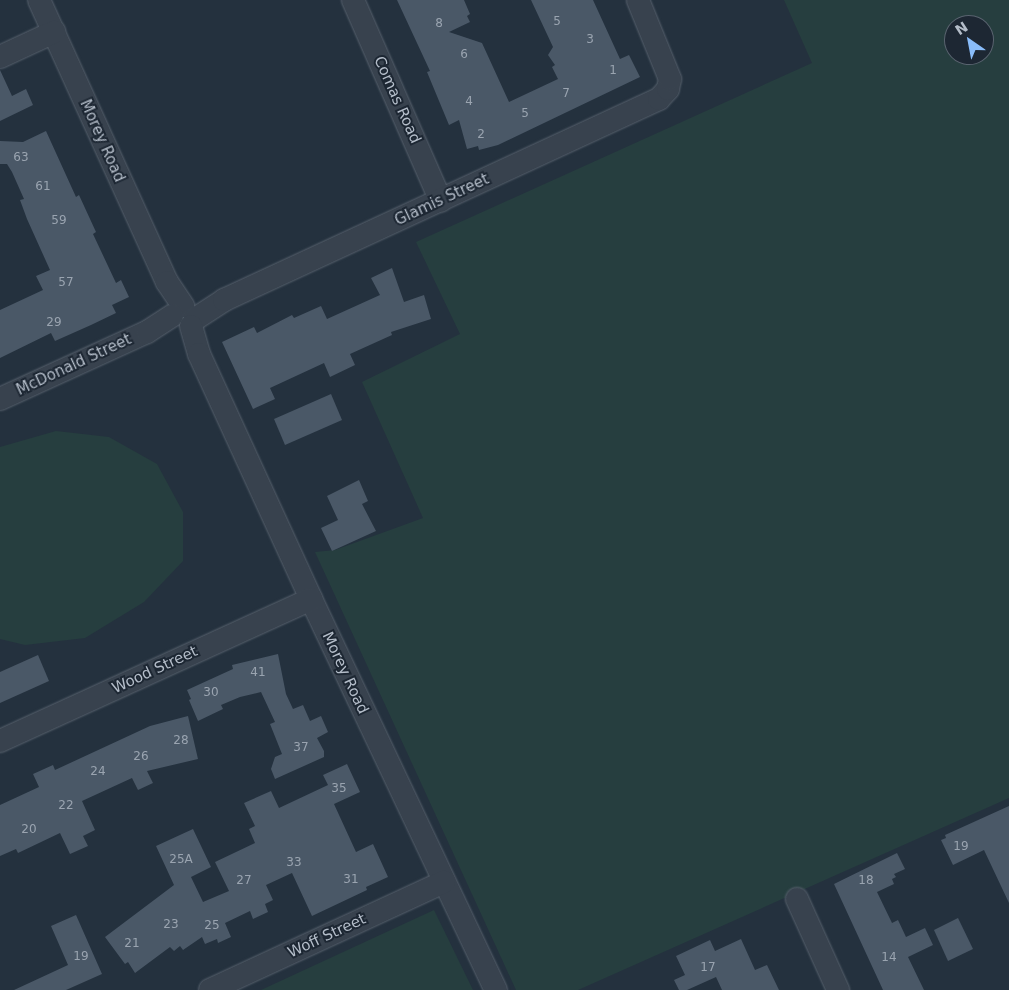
<!DOCTYPE html>
<style>
body{margin:0}
#map{position:relative;width:1009px;height:990px;overflow:hidden;background:#24313e;font-family:"DejaVu Sans",sans-serif}
div>[style]{position:absolute}
.green>*{inset:0;background:#263e3f}
.building>*{inset:0;background:#4a5867}
.roads{filter:drop-shadow(0 0 1px #56606c) drop-shadow(0 0 1px #56606c)}
.minor>*{height:22px;margin:-11px;padding:0 11px;transform-origin:11px;border-radius:11px;background:#38424e}
span{translate:-50% -50%;white-space:nowrap;text-align:center;line-height:1.15;-webkit-text-stroke:4px #1d2733;paint-order:stroke}
.number-label{font-size:12px;color:#9aa4b0}
.number-label span{-webkit-text-stroke-width:0}
.street-label{font-size:15px;color:#b4bdc9}
.north{position:absolute;left:944px;top:15px;width:50px;height:50px;box-sizing:border-box;background:#1d2733;border:1px solid #59636f;border-radius:50%;rotate:327deg;font-size:14px;font-weight:700;line-height:20px;text-align:center;color:#b4bdc9}
.north::after{content:'';display:block;margin:auto;width:18px;height:22px;background:#89bcf9;clip-path:polygon(50% 0,100% 100%,50% 72%,0 100%)}
</style>
<div id="map">
<div class="green">
<div style="clip-path:polygon(evenodd,784px 0,1009px 0,1009px 798px,578px 990px,516px 990px,315px 552px,335px 550px,423px 518px,362px 382px,460px 334px,416px 242px,812px 63px,784px 0,954px 25px,984px 25px,984px 55px,954px 55px,954px 25px)"></div>
<div style="clip-path:polygon(56px 431px,109px 437px,157px 464px,183px 512px,183px 561px,144px 602px,85px 638px,25px 645px,0 639px,0 447px)"></div>
<div style="clip-path:polygon(434px 910px,473px 990px,261px 990px)"></div>
</div>
<div class="building">
<div style="clip-path:polygon(397px 0,464px 0,470px 14px,467px 16px,470px 22px,449px 32px,482px 43px,509px 102px,558px 79px,552px 67px,555px 65px,548px 55px,553px 47px,531px 0,593px 0,620px 59px,629px 55px,640px 77px,498px 145px,479px 150px,478px 146px,467px 149px,459px 120px,449px 125px,427px 72px,430px 71px)"></div>
<div style="clip-path:polygon(0 70px,12px 96px,26px 89px,33px 105px,0 121px)"></div>
<div style="clip-path:polygon(46px 131px,76px 197px,79px 195px,96px 232px,93px 234px,116px 283px,121px 280px,129px 297px,112px 305px,116px 313px,91px 325px,55px 341px,51px 333px,0 358px,0 310px,43px 290px,36px 276px,50px 270px,27px 219px,20px 200px,24px 199px,12px 172px,7px 164px,0 164px,0 141px,23px 142px)"></div>
<div style="clip-path:polygon(392px 268px,404px 302px,424px 295px,431px 319px,391px 332px,392px 335px,350px 354px,355px 365px,330px 377px,324px 363px,270px 388px,275px 399px,253px 409px,222px 342px,254px 327px,257px 333px,292px 315px,294px 318px,321px 306px,327px 319px,380px 295px,371px 278px)"></div>
<div style="clip-path:polygon(331px 394px,342px 420px,285px 445px,274px 419px)"></div>
<div style="clip-path:polygon(359px 480px,368px 501px,362px 504px,376px 531px,332px 551px,321px 528px,338px 520px,327px 496px)"></div>
<div style="clip-path:polygon(278px 654px,286px 694px,293px 709px,303px 705px,310px 721px,321px 716px,328px 732px,317px 738px,324px 751px,324px 757px,275px 779px,271px 769px,275px 757px,282px 754px,270px 724px,275px 722px,261px 692px,240px 697px,221px 705px,223px 709px,198px 721px,189px 700px,191px 699px,187px 690px,233px 669px,232px 665px)"></div>
<div style="clip-path:polygon(38px 655px,49px 681px,0 703px,0 672px)"></div>
<div style="clip-path:polygon(188px 716px,198px 759px,147px 771px,153px 783px,138px 790px,132px 778px,82px 801px,95px 830px,83px 836px,88px 846px,70px 854px,60px 833px,18px 853px,16px 849px,0 856px,0 805px,39px 787px,33px 774px,53px 765px,55px 770px,150px 726px)"></div>
<div style="clip-path:polygon(347px 764px,360px 792px,334px 804px,356px 852px,373px 844px,388px 877px,366px 887px,367px 890px,312px 916px,292px 873px,266px 885px,273px 900px,265px 904px,268px 912px,253px 919px,250px 911px,225px 923px,231px 937px,218px 943px,217px 939px,205px 944px,202px 937px,183px 950px,180px 946px,174px 951px,170px 947px,135px 973px,128px 962px,125px 964px,105px 937px,174px 885px,156px 846px,193px 829px,211px 867px,191px 877px,203px 902px,229px 891px,215px 862px,255px 843px,249px 829px,255px 826px,244px 803px,271px 791px,279px 808px,328px 785px,323px 775px)"></div>
<div style="clip-path:polygon(1009px 806px,1009px 903px,984px 850px,953px 865px,941px 840px,946px 838px,945px 835px)"></div>
<div style="clip-path:polygon(897px 853px,905px 869px,894px 874px,896px 877px,892px 879px,894px 884px,877px 892px,892px 923px,898px 920px,906px 937px,925px 928px,933px 945px,908px 957px,924px 990px,883px 990px,834px 884px)"></div>
<div style="clip-path:polygon(76px 915px,102px 974px,66px 990px,14px 990px,68px 965px,51px 926px)"></div>
<div style="clip-path:polygon(958px 918px,973px 949px,948px 961px,934px 930px)"></div>
<div style="clip-path:polygon(741px 939px,755px 970px,767px 965px,779px 990px,722px 990px,716px 977px,687px 990px,679px 990px,674px 980px,685px 975px,676px 956px,710px 940px,715px 951px)"></div>
</div>
<div class="roads">
<div class="minor">
<div style="left:39px;top:0;width:310px;rotate:65.6deg"></div>
<div style="left:167px;top:282px;width:29px;rotate:56deg"></div>
<div style="left:353px;top:0;width:219px;rotate:66.4deg"></div>
<div style="left:0;top:57px;width:60px;rotate:-24.8deg"></div>
<div style="left:195px;top:319px;width:35px;rotate:-33deg"></div>
<div style="left:224px;top:300px;width:479px;rotate:-24.8deg"></div>
<div style="left:659px;top:99px;width:13px;rotate:-48deg"></div>
<div style="left:668px;top:89px;width:10px;rotate:-79deg"></div>
<div style="left:670px;top:79px;width:85px;rotate:-112.1deg"></div>
<div style="left:191px;top:326px;width:29px;rotate:74deg"></div>
<div style="left:199px;top:354px;width:269px;rotate:65.4deg"></div>
<div style="left:311px;top:599px;width:433px;rotate:64.7deg"></div>
<div style="left:0;top:399px;width:162px;rotate:-24.5deg"></div>
<div style="left:147px;top:332px;width:30px;rotate:-33deg"></div>
<div style="left:0;top:741px;width:342px;rotate:-24.5deg"></div>
<div style="left:797px;top:899px;width:100px;rotate:65.7deg"></div>
<div style="left:210px;top:990px;width:258px;rotate:-24.8deg"></div>
</div>
</div>
<div class="number-label">
<span style="left:557px;top:22px">5</span>
<span style="left:439px;top:24px">8</span>
<span style="left:590px;top:40px">3</span>
<span style="left:464px;top:55px">6</span>
<span style="left:613px;top:71px">1</span>
<span style="left:566px;top:94px">7</span>
<span style="left:469px;top:102px">4</span>
<span style="left:525px;top:114px">5</span>
<span style="left:481px;top:135px">2</span>
<span style="left:21px;top:158px">63</span>
<span style="left:43px;top:187px">61</span>
<span style="left:59px;top:221px">59</span>
<span style="left:66px;top:283px">57</span>
<span style="left:54px;top:323px">29</span>
<span style="left:258px;top:673px">41</span>
<span style="left:211px;top:693px">30</span>
<span style="left:181px;top:741px">28</span>
<span style="left:301px;top:748px">37</span>
<span style="left:141px;top:757px">26</span>
<span style="left:98px;top:772px">24</span>
<span style="left:339px;top:789px">35</span>
<span style="left:66px;top:806px">22</span>
<span style="left:29px;top:830px">20</span>
<span style="left:961px;top:847px">19</span>
<span style="left:181px;top:860px">25A</span>
<span style="left:294px;top:863px">33</span>
<span style="left:351px;top:880px">31</span>
<span style="left:244px;top:881px">27</span>
<span style="left:866px;top:881px">18</span>
<span style="left:171px;top:925px">23</span>
<span style="left:212px;top:926px">25</span>
<span style="left:132px;top:944px">21</span>
<span style="left:81px;top:957px">19</span>
<span style="left:889px;top:958px">14</span>
<span style="left:708px;top:968px">17</span>
</div>
<div class="street-label">
<span style="left:397px;top:100px;rotate:66deg">Comas Road</span>
<span style="left:102px;top:141px;rotate:66deg">Morey Road</span>
<span style="left:442px;top:200px;rotate:-25deg">Glamis Street</span>
<span style="left:74px;top:365px;rotate:-25deg">McDonald Street</span>
<span style="left:155px;top:670px;rotate:-25deg">Wood Street</span>
<span style="left:345px;top:673px;rotate:65deg">Morey Road</span>
<span style="left:327px;top:936px;rotate:-25deg">Woff Street</span>
</div>
<div class="north">N</div>
</div>
